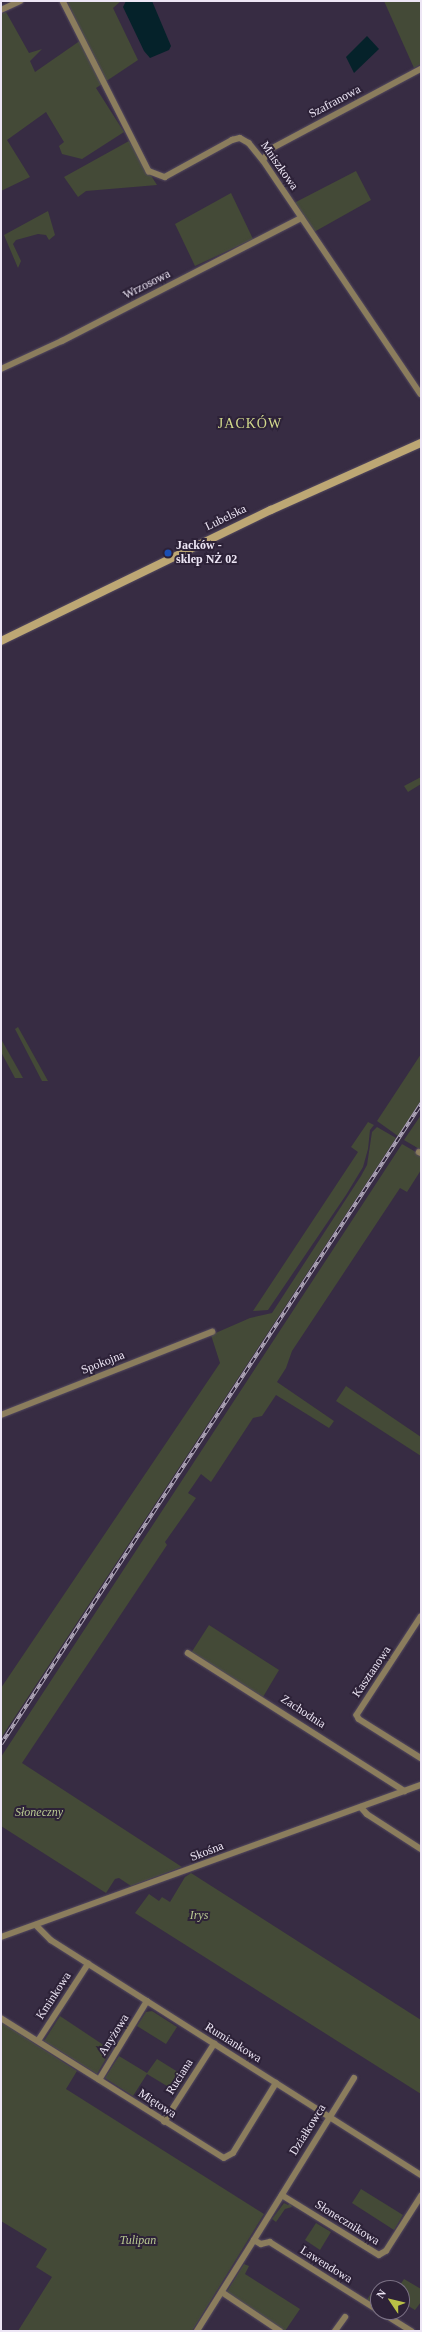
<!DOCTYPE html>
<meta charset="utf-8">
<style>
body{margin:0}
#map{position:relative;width:422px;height:2332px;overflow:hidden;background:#372c43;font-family:Georgia,serif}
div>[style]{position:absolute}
.green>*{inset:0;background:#444a37}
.water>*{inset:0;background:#05222a}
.roads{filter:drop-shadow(0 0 1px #544a5f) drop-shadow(0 0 1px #544a5f)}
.minor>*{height:5.5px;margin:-2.75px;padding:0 2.75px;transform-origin:2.75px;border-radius:2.75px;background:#8b7d5d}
.secondary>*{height:8px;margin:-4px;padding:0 4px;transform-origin:4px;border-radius:4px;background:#bda774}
.rail>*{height:3.5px;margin-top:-1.75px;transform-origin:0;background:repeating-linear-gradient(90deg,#2d2238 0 6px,#afa6b8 0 12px);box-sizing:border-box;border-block:1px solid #afa6b8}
.dots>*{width:11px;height:11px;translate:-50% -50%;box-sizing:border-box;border:2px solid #2d2238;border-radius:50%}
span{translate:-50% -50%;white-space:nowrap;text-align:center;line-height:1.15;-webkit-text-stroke:4px #2d2238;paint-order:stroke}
.street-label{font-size:12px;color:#ede6f5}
.poi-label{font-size:12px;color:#ede6f5;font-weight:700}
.left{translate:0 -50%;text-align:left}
.park-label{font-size:12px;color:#b8c891;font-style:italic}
.quarter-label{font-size:14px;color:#d3da8c;letter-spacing:1px}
.frame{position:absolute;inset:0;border:2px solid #ede6f5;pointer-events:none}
.north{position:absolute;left:370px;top:2280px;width:40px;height:40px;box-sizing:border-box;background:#2d2238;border:1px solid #7a7084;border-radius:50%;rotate:305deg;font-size:11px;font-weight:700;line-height:16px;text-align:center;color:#ede6f5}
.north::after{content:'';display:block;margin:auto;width:14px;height:18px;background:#b9c046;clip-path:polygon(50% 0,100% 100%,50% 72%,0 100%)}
</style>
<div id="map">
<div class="green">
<div style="clip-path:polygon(67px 1px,121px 1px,113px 8px,138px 60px,96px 88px,124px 132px,82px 159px,62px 154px,59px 146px,64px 142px,46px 112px,7px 140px,30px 177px,1px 191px,1px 14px,6px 12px,29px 53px,42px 49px,30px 61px,35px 72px,84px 38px)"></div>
<div style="clip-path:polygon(384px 1px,421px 1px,421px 64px,414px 68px)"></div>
<div style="clip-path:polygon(129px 141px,157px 185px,86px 191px,78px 197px,64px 177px)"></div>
<div style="clip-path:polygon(356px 171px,371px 200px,314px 232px,294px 203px)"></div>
<div style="clip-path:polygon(231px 193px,253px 239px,195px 266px,175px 224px)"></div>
<div style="clip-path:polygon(48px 211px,55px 235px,49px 240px,46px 235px,38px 234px,16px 240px,13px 244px,21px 261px,18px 268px,4px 235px)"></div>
<div style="clip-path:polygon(421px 777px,421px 784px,408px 792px,404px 786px)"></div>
<div style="clip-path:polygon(18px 1027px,48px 1081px,42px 1081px,15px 1029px)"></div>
<div style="clip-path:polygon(1px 1039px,23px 1078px,15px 1078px,1px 1052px)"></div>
<div style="clip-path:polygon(421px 1054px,421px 1100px,398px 1136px,377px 1121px)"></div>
<div style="clip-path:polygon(421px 1115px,421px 1150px,404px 1140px)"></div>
<div style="clip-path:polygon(368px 1122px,374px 1125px,370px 1130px,368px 1149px,363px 1167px,346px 1195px,268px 1310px,253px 1311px,358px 1152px,351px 1147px)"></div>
<div style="clip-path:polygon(377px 1127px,396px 1138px,1px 1738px,1px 1688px,220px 1363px,211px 1335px,250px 1318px,272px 1313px,361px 1176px,367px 1165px,372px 1132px)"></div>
<div style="clip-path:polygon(402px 1144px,421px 1155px,421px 1170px,407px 1192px,400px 1188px,292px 1351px,286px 1368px,277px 1382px,334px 1421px,329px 1428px,276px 1395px,262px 1416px,253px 1418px,211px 1482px,201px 1474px,188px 1493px,196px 1498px,165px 1542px,167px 1545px,22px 1763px,182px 1867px,131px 1886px,119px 1878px,115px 1879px,106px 1893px,1px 1826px,1px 1757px)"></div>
<div style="clip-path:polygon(346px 1386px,421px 1437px,421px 1456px,336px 1401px)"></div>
<div style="clip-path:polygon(209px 1625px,279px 1670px,263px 1697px,191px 1653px)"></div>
<div style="clip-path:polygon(191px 1873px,421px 2020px,421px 2094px,135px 1913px,149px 1894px,159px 1901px,162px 1897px,170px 1902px,185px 1877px)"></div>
<div style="clip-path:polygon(152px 2011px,177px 2027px,166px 2044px,137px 2026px,146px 2012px)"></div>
<div style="clip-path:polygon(60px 2016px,111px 2050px,97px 2074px,44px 2041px)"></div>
<div style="clip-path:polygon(1px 2022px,77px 2071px,66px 2089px,264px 2214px,192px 2331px,18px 2331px,52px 2277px,36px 2267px,47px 2249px,1px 2221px)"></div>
<div style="clip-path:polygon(119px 2056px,147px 2073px,157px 2059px,186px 2077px,177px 2092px,147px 2074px,133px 2096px,105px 2078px)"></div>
<div style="clip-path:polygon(361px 2189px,403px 2215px,394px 2230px,352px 2203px)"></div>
<div style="clip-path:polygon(284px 2203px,288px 2205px,290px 2203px,292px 2207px,285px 2209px,276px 2222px,272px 2219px)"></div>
<div style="clip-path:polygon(316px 2223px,331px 2232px,320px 2250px,305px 2240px)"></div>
<div style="clip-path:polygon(244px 2264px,249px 2266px,245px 2274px,300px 2309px,285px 2331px,226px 2293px)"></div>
<div style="clip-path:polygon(404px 2279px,421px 2289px,421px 2302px,415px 2310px,405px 2304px,402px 2307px,402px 2288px,398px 2288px)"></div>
<div style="clip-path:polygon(376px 2286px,379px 2288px,378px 2308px,366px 2301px)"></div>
</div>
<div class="water">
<div style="clip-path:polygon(126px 1px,152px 1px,171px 46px,169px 50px,150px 58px,144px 51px,123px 7px)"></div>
<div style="clip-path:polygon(367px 36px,379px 49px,354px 73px,346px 57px)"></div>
</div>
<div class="roads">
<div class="minor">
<div style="left:63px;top:1px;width:191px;rotate:63.2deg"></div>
<div style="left:149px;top:171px;width:17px;rotate:21deg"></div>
<div style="left:165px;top:177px;width:77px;rotate:-28.9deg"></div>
<div style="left:232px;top:140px;width:8px;rotate:-14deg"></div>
<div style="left:240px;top:138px;width:10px;rotate:29deg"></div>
<div style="left:249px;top:143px;width:22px;rotate:51deg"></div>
<div style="left:263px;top:160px;width:282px;rotate:56deg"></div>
<div style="left:1px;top:10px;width:21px;rotate:-25deg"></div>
<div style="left:263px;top:160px;width:14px;rotate:-54deg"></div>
<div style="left:271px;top:149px;width:170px;rotate:-28.1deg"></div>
<div style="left:1px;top:369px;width:67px;rotate:-24.7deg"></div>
<div style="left:62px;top:341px;width:269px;rotate:-27.2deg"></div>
<div style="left:419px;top:1152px;width:2px;rotate:27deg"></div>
<div style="left:1px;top:1415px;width:227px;rotate:-21.5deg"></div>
<div style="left:421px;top:1617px;width:117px;rotate:123.1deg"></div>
<div style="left:357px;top:1715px;width:4px;rotate:63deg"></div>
<div style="left:359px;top:1719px;width:73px;rotate:32.2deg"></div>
<div style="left:188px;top:1653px;width:257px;rotate:32.5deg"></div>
<div style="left:361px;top:1807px;width:9px;rotate:49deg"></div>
<div style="left:367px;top:1814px;width:64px;rotate:32.9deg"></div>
<div style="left:36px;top:1925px;width:21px;rotate:45deg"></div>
<div style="left:51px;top:1940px;width:438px;rotate:32.4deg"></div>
<div style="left:1px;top:1937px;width:447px;rotate:-19.9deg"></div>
<div style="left:1px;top:2018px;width:263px;rotate:32.1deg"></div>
<div style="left:224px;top:2158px;width:10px;rotate:-29deg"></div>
<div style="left:233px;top:2153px;width:82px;rotate:-58.4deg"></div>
<div style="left:38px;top:2041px;width:92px;rotate:-57deg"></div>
<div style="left:99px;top:2080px;width:92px;rotate:-58.7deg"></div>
<div style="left:164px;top:2122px;width:93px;rotate:-57.3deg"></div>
<div style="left:282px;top:2195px;width:114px;rotate:31.7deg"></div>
<div style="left:379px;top:2255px;width:8px;rotate:-30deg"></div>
<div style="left:386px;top:2251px;width:65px;rotate:-57.5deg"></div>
<div style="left:254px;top:2240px;width:190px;rotate:-58.3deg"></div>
<div style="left:222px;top:2292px;width:70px;rotate:33.9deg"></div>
<div style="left:381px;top:2312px;width:36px;rotate:32deg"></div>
<div style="left:197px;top:2331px;width:107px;rotate:-57.9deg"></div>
<div style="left:254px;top:2240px;width:8px;rotate:30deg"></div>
<div style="left:261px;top:2244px;width:9px;rotate:-13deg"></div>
<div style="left:270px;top:2242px;width:128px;rotate:32.2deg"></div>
<div style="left:335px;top:2331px;width:17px;rotate:-54deg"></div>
</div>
<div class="secondary">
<div style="left:1px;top:641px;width:300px;rotate:-25.9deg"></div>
<div style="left:271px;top:510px;width:164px;rotate:-24.1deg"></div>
</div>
</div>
<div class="rail">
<div style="left:1px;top:1744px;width:766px;rotate:-56.73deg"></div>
</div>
<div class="dots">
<div style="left:168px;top:553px;background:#1a4fb4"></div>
</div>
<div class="street-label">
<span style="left:335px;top:102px;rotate:-28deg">Szafranowa</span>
<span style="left:279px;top:166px;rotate:55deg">Mniszkowa</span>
<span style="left:147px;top:285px;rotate:-27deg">Wrzosowa</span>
<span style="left:226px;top:518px;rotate:-26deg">Lubelska</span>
<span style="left:103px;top:1363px;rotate:-21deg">Spokojna</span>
<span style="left:372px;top:1672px;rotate:-56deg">Kasztanowa</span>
<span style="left:303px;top:1712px;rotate:33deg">Zachodnia</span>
<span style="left:207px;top:1852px;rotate:-21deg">Skośna</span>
<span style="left:54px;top:1996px;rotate:-57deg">Kminkowa</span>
<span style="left:114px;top:2035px;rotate:-58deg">Anyżowa</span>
<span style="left:233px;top:2043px;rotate:32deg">Rumiankowa</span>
<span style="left:180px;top:2077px;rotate:-58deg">Ruciana</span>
<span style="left:157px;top:2104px;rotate:33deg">Miętowa</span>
<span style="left:308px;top:2130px;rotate:-58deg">Działkowca</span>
<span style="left:347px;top:2223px;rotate:32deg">Słonecznikowa</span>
<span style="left:326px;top:2265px;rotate:32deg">Lawendowa</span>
</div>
<div class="poi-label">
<span class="left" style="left:176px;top:553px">Jacków -<br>sklep NŻ 02</span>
</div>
<div class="park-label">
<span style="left:39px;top:1813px">Słoneczny</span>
<span style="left:199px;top:1916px">Irys</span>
<span style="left:138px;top:2241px">Tulipan</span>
</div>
<div class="quarter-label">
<span style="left:250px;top:424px">JACKÓW</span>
</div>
<div class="frame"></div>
<div class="north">N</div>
</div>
